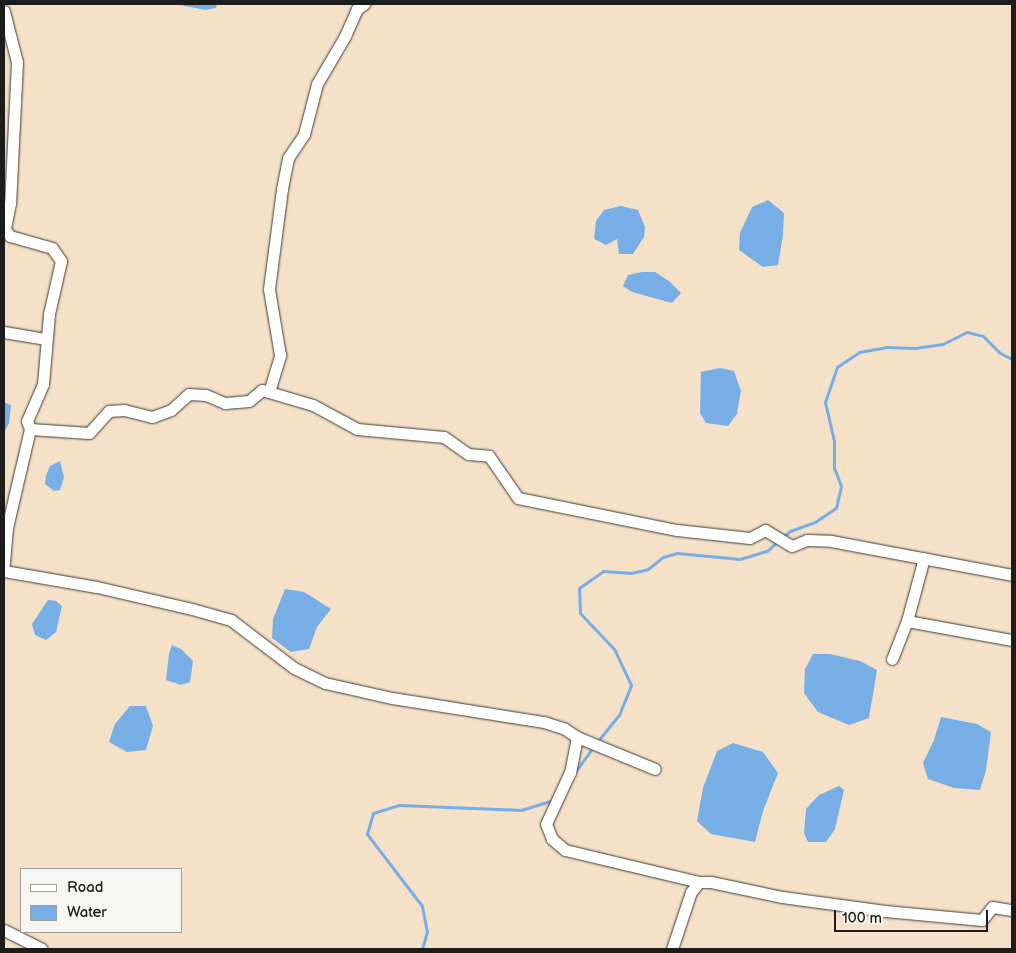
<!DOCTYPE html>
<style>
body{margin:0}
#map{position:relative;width:1016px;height:953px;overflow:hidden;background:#f4e1c8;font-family:"Balsamiq Sans",sans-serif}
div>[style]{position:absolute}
.water>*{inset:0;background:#77aee6}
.stream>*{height:3px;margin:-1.5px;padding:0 1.5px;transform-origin:1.5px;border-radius:1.5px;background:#77aee6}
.roads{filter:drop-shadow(0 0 1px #3c3a36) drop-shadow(0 0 1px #3c3a36)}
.minor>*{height:11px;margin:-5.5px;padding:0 5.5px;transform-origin:5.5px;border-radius:5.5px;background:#fff}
span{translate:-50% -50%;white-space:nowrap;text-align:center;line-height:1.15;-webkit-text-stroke:4px #f6f6f2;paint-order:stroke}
.frame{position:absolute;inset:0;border:5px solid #1c1c1c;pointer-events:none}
.legend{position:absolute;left:20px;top:868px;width:162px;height:65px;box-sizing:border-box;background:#f6f6f2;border:1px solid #9f9f9c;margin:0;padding:6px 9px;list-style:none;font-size:15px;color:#1c1c1c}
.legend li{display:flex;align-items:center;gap:10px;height:25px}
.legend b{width:25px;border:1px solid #9f9f9c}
.scale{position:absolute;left:834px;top:910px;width:154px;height:22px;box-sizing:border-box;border:2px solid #1c1c1c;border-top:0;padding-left:6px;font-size:15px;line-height:18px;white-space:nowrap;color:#1c1c1c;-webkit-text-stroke:4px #f6f6f2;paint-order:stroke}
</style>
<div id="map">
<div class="water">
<div style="clip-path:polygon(175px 4px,217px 4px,216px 8px,205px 10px)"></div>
<div style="clip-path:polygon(768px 200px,784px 213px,783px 235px,778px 265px,763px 267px,739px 250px,740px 233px,752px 207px)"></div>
<div style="clip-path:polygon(621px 206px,638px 210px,645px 227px,644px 237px,633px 254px,619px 254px,617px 239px,606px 245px,594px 239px,596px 221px,604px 210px)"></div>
<div style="clip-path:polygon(642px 272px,655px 272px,669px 281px,681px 293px,672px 303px,632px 292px,623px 286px,628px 275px)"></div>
<div style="clip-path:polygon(720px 368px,734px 371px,741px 391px,737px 414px,728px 426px,706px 423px,700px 413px,701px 372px)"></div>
<div style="clip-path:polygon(4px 402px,11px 405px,9px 423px,4px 433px)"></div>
<div style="clip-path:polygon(60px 461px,64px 477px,60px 490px,54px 491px,45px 484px,46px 476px,50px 466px)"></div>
<div style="clip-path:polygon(285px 589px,304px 592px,331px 609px,317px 627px,309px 649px,291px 652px,272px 638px,273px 619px)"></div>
<div style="clip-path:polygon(48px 600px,56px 601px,62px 606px,56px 632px,46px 640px,35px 635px,32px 624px)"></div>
<div style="clip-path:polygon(172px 645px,181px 649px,193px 661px,190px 682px,181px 685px,166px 680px,169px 654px)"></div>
<div style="clip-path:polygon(813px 654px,830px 654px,860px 661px,877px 670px,869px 718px,849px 725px,818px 712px,804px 693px,805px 669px)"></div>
<div style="clip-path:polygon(130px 706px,146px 706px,153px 726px,146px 750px,127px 752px,109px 742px,115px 724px)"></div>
<div style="clip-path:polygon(941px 717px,977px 724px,991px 732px,986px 770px,980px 790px,954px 788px,928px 779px,923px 763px,934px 740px)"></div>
<div style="clip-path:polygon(733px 743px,763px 752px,778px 773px,763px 811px,755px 842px,711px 834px,697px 821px,703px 788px,717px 751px)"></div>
<div style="clip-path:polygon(839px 786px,844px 790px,835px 829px,826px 842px,808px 842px,804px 833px,806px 809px,819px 795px)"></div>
</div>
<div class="stream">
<div style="left:783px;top:537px;width:9px;rotate:-41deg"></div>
<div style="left:790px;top:531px;width:27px;rotate:-20deg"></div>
<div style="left:815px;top:522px;width:25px;rotate:-34deg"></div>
<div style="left:836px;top:508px;width:23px;rotate:-77deg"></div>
<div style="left:841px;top:486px;width:19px;rotate:-111deg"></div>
<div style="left:834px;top:468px;width:27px;rotate:-90deg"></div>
<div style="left:834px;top:441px;width:40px;rotate:-103deg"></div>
<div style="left:825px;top:402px;width:37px;rotate:-71deg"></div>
<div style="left:837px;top:367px;width:27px;rotate:-34deg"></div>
<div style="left:859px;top:352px;width:27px;rotate:-10deg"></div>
<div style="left:886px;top:347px;width:29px;rotate:2deg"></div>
<div style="left:915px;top:348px;width:28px;rotate:-8deg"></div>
<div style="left:943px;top:344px;width:27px;rotate:-27deg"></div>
<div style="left:967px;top:332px;width:16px;rotate:14deg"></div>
<div style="left:983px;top:336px;width:24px;rotate:45deg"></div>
<div style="left:1000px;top:353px;width:13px;rotate:27deg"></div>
<div style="left:597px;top:742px;width:35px;rotate:-51deg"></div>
<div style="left:619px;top:715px;width:32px;rotate:-68deg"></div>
<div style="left:631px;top:685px;width:38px;rotate:-115deg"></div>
<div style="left:615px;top:650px;width:51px;rotate:-133.4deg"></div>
<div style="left:580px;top:613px;width:25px;rotate:-92deg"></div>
<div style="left:579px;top:588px;width:29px;rotate:-35deg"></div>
<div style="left:603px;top:571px;width:28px;rotate:4deg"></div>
<div style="left:631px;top:573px;width:17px;rotate:-13deg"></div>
<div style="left:648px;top:569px;width:19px;rotate:-39deg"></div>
<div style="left:663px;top:557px;width:15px;rotate:-16deg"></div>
<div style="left:677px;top:553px;width:63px;rotate:5.4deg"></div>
<div style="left:740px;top:559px;width:28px;rotate:-17deg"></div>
<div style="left:767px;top:551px;width:15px;rotate:-42deg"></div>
<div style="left:575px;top:772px;width:31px;rotate:-54deg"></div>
<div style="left:422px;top:949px;width:18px;rotate:-74deg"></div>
<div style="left:427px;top:932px;width:26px;rotate:-101deg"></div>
<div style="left:422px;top:906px;width:91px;rotate:-127.4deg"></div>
<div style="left:367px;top:834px;width:22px;rotate:-74deg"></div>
<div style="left:373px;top:813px;width:27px;rotate:-17deg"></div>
<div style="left:399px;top:805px;width:122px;rotate:2.3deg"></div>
<div style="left:521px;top:810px;width:34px;rotate:-17deg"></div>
</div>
<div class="roads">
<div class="minor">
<div style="left:4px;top:11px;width:53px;rotate:75.7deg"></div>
<div style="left:17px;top:62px;width:141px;rotate:92.8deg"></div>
<div style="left:10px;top:203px;width:25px;rotate:101deg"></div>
<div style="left:4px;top:228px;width:10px;rotate:53deg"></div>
<div style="left:10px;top:236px;width:44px;rotate:15.9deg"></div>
<div style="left:52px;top:248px;width:16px;rotate:55deg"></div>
<div style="left:61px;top:261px;width:54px;rotate:102.8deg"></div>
<div style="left:49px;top:314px;width:70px;rotate:94.9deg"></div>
<div style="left:43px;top:384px;width:40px;rotate:113.4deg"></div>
<div style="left:27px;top:421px;width:9px;rotate:69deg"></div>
<div style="left:30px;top:429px;width:102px;rotate:103.1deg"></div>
<div style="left:7px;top:528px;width:37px;rotate:95deg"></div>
<div style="left:4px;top:332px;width:43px;rotate:9.5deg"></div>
<div style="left:269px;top:392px;width:39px;rotate:-73deg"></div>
<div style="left:280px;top:355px;width:67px;rotate:-99.5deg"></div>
<div style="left:269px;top:289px;width:101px;rotate:-82.6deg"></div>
<div style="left:282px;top:189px;width:32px;rotate:-79deg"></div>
<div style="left:288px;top:158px;width:29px;rotate:-56deg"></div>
<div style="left:304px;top:134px;width:52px;rotate:-75.4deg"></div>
<div style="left:317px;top:84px;width:56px;rotate:-59.7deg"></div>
<div style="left:345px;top:36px;width:30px;rotate:-66deg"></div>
<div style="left:357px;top:9px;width:9px;rotate:-36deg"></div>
<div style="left:30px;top:429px;width:59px;rotate:3.9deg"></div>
<div style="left:89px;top:433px;width:30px;rotate:-48deg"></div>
<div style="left:109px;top:411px;width:15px;rotate:-4deg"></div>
<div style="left:124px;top:410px;width:29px;rotate:14deg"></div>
<div style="left:152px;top:417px;width:20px;rotate:-20deg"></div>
<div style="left:171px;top:410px;width:24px;rotate:-42deg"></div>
<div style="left:189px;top:394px;width:17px;rotate:3deg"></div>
<div style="left:206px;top:395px;width:21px;rotate:23deg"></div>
<div style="left:225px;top:403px;width:24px;rotate:-5deg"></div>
<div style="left:249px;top:401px;width:17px;rotate:-40deg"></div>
<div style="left:262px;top:390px;width:53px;rotate:16.4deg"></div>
<div style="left:313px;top:405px;width:50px;rotate:28.6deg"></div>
<div style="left:357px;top:429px;width:87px;rotate:5.3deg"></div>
<div style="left:444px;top:437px;width:29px;rotate:35deg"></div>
<div style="left:468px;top:454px;width:21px;rotate:5deg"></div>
<div style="left:489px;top:456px;width:51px;rotate:55.4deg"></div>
<div style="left:518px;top:498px;width:162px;rotate:11.4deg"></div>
<div style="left:677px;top:530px;width:73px;rotate:6.3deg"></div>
<div style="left:750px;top:538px;width:17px;rotate:-28deg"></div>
<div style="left:765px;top:530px;width:31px;rotate:31deg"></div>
<div style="left:792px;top:546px;width:16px;rotate:-22deg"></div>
<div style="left:807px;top:540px;width:24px;rotate:2deg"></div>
<div style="left:831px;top:541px;width:184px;rotate:10.6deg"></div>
<div style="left:4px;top:571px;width:94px;rotate:9.8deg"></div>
<div style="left:97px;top:587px;width:98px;rotate:13deg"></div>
<div style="left:192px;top:609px;width:41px;rotate:15.8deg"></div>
<div style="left:231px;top:620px;width:79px;rotate:37.3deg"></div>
<div style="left:294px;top:668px;width:34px;rotate:26deg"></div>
<div style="left:325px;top:683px;width:69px;rotate:12.6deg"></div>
<div style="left:392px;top:698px;width:154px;rotate:9deg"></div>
<div style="left:544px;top:722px;width:22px;rotate:18deg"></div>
<div style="left:565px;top:729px;width:14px;rotate:34deg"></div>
<div style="left:577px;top:737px;width:36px;rotate:101deg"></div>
<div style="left:570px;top:772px;width:57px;rotate:114.8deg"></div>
<div style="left:546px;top:824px;width:16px;rotate:68deg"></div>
<div style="left:552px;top:839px;width:17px;rotate:40deg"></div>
<div style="left:565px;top:850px;width:138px;rotate:13.4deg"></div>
<div style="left:907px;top:621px;width:107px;rotate:10.3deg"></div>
<div style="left:892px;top:659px;width:41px;rotate:-68.5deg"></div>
<div style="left:907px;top:621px;width:65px;rotate:-74.9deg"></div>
<div style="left:577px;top:737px;width:84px;rotate:22.3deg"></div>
<div style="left:4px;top:930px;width:42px;rotate:26.6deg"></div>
<div style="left:672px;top:949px;width:60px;rotate:-71.6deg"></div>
<div style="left:691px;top:892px;width:13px;rotate:-51deg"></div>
<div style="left:699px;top:882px;width:12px"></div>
<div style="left:711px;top:882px;width:73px;rotate:11.9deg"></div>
<div style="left:782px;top:897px;width:104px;rotate:7.7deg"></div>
<div style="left:885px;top:911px;width:97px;rotate:5.3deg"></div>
<div style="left:982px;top:920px;width:16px;rotate:-52deg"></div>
<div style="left:992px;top:907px;width:20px;rotate:9deg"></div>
</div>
</div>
<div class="frame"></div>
<ul class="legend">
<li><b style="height:6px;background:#fff"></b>Road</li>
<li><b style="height:14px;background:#77aee6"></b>Water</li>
</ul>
<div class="scale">100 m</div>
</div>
